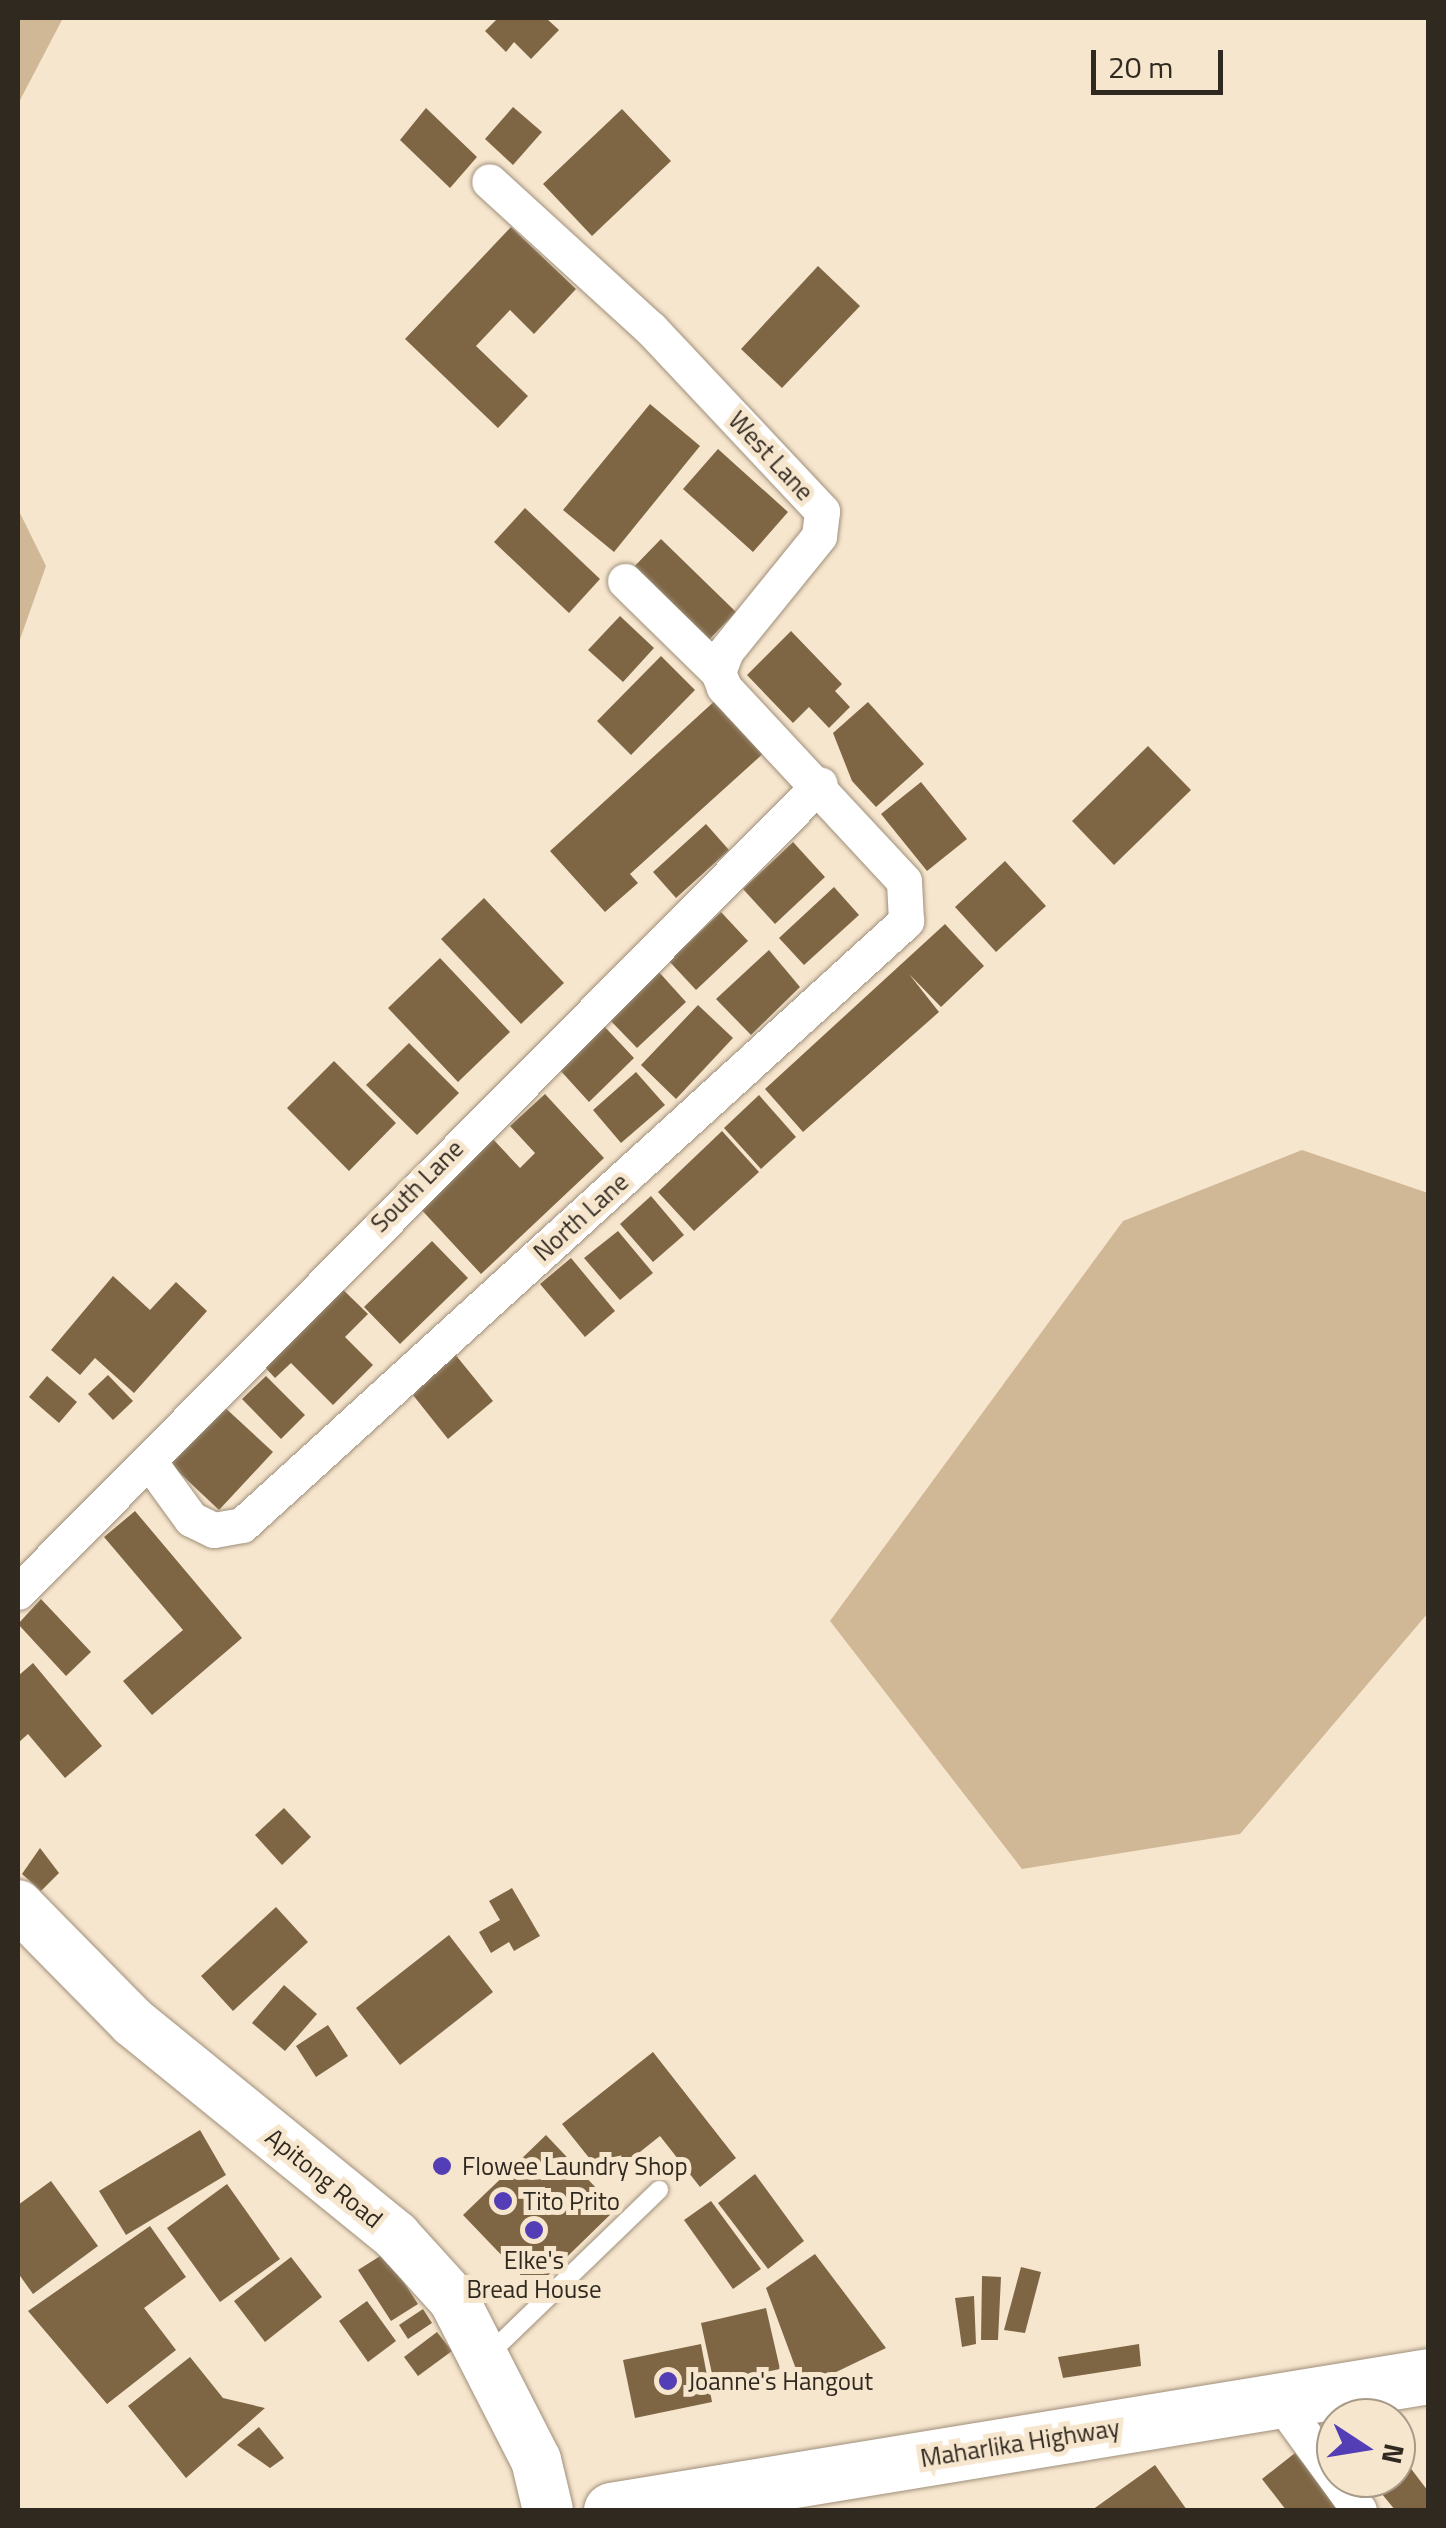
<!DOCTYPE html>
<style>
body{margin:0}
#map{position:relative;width:1446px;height:2528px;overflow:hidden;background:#f7e6ce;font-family:"Titillium Web",sans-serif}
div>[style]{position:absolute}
.green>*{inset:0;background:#d0b796}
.building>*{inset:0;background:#7e6645}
.roads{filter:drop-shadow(0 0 2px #9f8f7a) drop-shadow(0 0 2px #9f8f7a)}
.lane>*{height:18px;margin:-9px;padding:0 9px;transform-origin:9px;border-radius:9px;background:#fff}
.street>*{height:35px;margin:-17.5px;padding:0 17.5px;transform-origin:17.5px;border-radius:17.5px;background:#fff}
.secondary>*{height:50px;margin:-25px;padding:0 25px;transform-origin:25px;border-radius:25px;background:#fff}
.primary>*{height:55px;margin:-27.5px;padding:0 27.5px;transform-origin:27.5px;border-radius:27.5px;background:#fff}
.dots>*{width:28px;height:28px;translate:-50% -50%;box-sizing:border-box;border:5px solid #f7e6ce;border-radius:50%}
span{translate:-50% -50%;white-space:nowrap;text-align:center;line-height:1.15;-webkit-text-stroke:10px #f7e6ce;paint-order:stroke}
.street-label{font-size:25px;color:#302920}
.poi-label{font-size:25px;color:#302920}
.left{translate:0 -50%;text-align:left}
.frame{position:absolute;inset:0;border:20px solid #302920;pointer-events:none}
.north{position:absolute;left:1316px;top:2398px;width:100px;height:100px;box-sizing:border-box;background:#f7e6ce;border:2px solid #a79a88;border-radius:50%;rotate:102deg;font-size:28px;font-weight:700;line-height:40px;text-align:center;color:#302920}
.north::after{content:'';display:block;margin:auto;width:35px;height:45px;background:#533eb5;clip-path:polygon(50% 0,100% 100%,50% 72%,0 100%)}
.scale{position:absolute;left:1091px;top:50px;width:132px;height:45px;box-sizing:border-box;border:5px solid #302920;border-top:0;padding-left:12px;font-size:30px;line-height:35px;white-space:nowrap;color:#302920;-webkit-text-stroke:8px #f7e6ce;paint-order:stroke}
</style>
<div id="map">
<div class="green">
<div style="clip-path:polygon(18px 18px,63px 18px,18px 104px)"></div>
<div style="clip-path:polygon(18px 509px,46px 566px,18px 645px)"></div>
<div style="clip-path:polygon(1302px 1150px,1428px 1193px,1428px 1613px,1240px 1834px,1022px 1869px,830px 1621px,1123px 1221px)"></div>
</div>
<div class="building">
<div style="clip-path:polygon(498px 18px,546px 18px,559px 30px,531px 59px,514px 42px,506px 52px,485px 31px)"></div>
<div style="clip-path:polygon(513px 107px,542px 132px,513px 165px,485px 139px)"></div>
<div style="clip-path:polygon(426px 108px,477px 157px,450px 188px,400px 140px)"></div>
<div style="clip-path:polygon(622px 109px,671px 161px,592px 236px,543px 184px)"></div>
<div style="clip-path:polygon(511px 227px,576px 289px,534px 334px,510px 310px,476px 346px,528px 396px,498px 428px,405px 339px)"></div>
<div style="clip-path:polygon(818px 266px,860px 306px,782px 388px,741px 349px)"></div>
<div style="clip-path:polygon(650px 404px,700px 446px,614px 552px,563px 510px)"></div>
<div style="clip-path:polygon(718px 449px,788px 512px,753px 552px,683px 489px)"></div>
<div style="clip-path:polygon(525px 508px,600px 579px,569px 613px,494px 542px)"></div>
<div style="clip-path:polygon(661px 539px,736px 612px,702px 647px,627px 574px)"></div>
<div style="clip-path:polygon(620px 616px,654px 648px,623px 682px,588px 650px)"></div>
<div style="clip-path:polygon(791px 631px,842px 684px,835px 691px,850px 707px,829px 728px,809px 707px,793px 723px,747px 675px)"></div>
<div style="clip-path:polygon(661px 656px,695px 690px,631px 755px,597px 721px)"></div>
<div style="clip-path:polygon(718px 698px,766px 751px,630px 874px,638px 883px,605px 912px,550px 851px)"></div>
<div style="clip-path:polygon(868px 702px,924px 764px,876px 807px,852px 781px,833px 733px)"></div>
<div style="clip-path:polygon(1148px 746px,1191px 790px,1114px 865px,1072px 821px)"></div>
<div style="clip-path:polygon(921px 782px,967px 839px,927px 871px,881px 814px)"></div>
<div style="clip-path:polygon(706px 824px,729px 850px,676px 898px,653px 872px)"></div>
<div style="clip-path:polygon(793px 842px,825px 877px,775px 924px,743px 889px)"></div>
<div style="clip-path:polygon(1005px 861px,1046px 906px,996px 952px,955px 907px)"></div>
<div style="clip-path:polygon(834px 887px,859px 915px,804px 965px,779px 938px)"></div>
<div style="clip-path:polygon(484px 898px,564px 983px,521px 1024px,441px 939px)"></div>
<div style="clip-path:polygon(721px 912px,748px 941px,696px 990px,669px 961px)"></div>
<div style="clip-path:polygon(945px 924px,984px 966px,941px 1007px,909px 974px,939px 1012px,803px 1132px,765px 1089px)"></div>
<div style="clip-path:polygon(769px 950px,800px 987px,751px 1035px,716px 999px)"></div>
<div style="clip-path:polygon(440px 958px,510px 1032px,458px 1082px,388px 1008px)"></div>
<div style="clip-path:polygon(658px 971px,686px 1002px,637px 1048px,608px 1018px)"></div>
<div style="clip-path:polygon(698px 1005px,733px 1038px,676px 1099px,641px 1065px)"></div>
<div style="clip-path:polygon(603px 1025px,634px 1058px,589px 1102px,559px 1069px)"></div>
<div style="clip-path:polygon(409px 1043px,459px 1093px,417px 1135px,366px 1085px)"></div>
<div style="clip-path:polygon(334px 1061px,396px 1123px,349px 1171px,287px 1108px)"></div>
<div style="clip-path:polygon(636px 1072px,665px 1105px,621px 1143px,593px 1110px)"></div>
<div style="clip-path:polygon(545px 1094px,604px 1158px,481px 1274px,418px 1206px,491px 1137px,520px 1168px,535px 1153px,510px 1126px)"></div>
<div style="clip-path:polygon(759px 1095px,796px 1137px,761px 1169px,724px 1128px)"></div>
<div style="clip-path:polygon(722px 1131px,759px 1172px,694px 1231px,658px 1192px)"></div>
<div style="clip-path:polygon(651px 1196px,684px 1235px,653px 1262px,620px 1224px)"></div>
<div style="clip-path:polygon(618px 1231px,653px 1273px,620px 1300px,584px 1258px)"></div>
<div style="clip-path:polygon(432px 1241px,468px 1278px,400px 1344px,364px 1307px)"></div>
<div style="clip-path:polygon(571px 1258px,615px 1311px,585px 1337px,540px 1284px)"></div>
<div style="clip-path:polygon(113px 1276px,150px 1310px,176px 1282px,207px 1311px,134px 1393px,95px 1358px,80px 1375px,51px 1350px)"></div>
<div style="clip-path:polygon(331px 1278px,368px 1314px,345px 1337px,373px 1365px,333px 1405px,291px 1363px,275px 1378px,262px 1364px)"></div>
<div style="clip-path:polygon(454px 1353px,493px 1401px,448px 1439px,409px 1390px)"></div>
<div style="clip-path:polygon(108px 1375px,133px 1401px,113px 1420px,88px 1394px)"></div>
<div style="clip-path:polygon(47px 1376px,77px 1402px,59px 1423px,29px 1397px)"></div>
<div style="clip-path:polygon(266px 1376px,305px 1415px,281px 1439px,242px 1399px)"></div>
<div style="clip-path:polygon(221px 1404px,273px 1452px,219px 1510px,168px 1462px)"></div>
<div style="clip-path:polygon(135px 1511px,242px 1638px,152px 1715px,123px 1681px,183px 1630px,104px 1537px)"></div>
<div style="clip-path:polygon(41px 1599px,91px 1652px,66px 1676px,18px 1624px)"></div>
<div style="clip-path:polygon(33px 1663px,102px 1746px,65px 1778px,28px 1734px,18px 1743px,18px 1676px)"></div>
<div style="clip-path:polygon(284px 1808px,311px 1837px,282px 1865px,255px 1835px)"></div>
<div style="clip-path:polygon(40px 1848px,59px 1873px,41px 1891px,22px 1874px)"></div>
<div style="clip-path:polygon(512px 1888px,540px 1936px,514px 1951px,509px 1942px,491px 1953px,479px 1932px,500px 1920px,489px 1901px)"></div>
<div style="clip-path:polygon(276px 1907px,308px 1942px,233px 2011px,201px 1976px)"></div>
<div style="clip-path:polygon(449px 1935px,493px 1992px,400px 2065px,356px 2008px)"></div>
<div style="clip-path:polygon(284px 1985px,317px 2014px,285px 2051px,252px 2023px)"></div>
<div style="clip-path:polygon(328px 2025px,348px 2056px,316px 2077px,296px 2046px)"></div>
<div style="clip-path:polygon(653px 2052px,736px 2158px,700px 2187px,660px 2136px,606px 2179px,562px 2124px)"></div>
<div style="clip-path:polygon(200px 2130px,226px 2175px,126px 2235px,99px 2191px)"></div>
<div style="clip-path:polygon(546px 2135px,616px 2209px,534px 2289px,463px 2215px)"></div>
<div style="clip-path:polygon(755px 2174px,804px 2241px,768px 2269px,718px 2203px)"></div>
<div style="clip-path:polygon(51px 2181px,98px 2246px,33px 2294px,18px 2273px,18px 2205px)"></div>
<div style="clip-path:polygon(227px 2184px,280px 2259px,220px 2302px,167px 2228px)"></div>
<div style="clip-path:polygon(711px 2201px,761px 2269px,733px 2289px,684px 2220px)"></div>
<div style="clip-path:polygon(150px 2226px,186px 2277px,144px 2308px,176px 2350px,107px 2404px,28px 2311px)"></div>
<div style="clip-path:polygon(385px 2253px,418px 2304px,391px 2321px,358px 2270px)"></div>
<div style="clip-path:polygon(815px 2254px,886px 2348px,803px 2388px,766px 2288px)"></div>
<div style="clip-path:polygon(291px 2257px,322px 2297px,265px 2342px,234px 2301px)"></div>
<div style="clip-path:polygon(1021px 2267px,1041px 2272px,1025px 2333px,1004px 2330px)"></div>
<div style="clip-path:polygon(982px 2276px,1001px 2277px,998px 2340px,981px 2340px)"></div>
<div style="clip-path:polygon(974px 2296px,976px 2344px,962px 2347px,955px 2298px)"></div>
<div style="clip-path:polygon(367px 2301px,396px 2341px,368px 2362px,339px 2321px)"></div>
<div style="clip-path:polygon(766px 2308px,780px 2369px,714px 2383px,701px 2323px)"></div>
<div style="clip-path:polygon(423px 2309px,432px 2323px,408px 2339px,399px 2325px)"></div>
<div style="clip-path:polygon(437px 2332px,452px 2351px,418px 2376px,404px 2357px)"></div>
<div style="clip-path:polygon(701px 2344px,712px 2402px,635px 2418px,623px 2360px)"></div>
<div style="clip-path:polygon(1139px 2344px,1141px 2366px,1063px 2378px,1058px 2357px)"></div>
<div style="clip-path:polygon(190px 2357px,223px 2398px,265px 2408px,186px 2478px,128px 2406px)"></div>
<div style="clip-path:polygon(259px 2427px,284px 2458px,270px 2468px,237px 2445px)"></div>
<div style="clip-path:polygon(1396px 2449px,1428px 2491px,1428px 2510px,1395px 2510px,1369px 2478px,1396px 2478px)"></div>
<div style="clip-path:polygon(1295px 2453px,1339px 2510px,1286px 2510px,1262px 2479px)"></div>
<div style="clip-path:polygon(1155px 2465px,1187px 2510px,1092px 2510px)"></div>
</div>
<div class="roads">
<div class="lane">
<div style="left:488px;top:2355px;width:238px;rotate:-44deg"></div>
</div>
<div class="street">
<div style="left:625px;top:581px;width:130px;rotate:44.4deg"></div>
<div style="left:151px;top:1464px;width:68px;rotate:54deg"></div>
<div style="left:191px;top:1519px;width:25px;rotate:26deg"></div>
<div style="left:214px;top:1530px;width:28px;rotate:-10deg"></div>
<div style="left:242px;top:1525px;width:898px;rotate:-42.29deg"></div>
<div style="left:906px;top:921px;width:40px;rotate:-92.9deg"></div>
<div style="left:904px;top:881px;width:265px;rotate:-132.9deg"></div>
<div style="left:724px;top:687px;width:16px;rotate:-112deg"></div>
<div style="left:718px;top:672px;width:22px;rotate:-69deg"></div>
<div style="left:726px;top:651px;width:148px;rotate:-51deg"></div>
<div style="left:819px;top:536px;width:25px;rotate:-83deg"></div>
<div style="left:822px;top:511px;width:250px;rotate:-133.2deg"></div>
<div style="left:651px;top:329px;width:219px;rotate:-137.6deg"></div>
<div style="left:18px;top:1592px;width:1138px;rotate:-45.21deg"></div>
<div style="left:1279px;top:2400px;width:136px;rotate:54deg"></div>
</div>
<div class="secondary">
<div style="left:18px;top:1905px;width:164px;rotate:45.5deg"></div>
<div style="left:133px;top:2022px;width:339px;rotate:39.1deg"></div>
<div style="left:396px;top:2236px;width:86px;rotate:47.8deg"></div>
<div style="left:454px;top:2300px;width:180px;rotate:62.9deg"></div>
<div style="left:536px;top:2460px;width:51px;rotate:76.5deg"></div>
</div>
<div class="primary">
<div style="left:611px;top:2510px;width:828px;rotate:-9.31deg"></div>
</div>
</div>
<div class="dots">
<div style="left:442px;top:2166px;background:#533eb5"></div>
<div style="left:503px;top:2201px;background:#533eb5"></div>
<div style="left:534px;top:2230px;background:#533eb5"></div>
<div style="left:668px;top:2381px;background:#533eb5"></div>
</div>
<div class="street-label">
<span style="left:771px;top:456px;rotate:47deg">West Lane</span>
<span style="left:417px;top:1186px;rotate:-45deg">South Lane</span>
<span style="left:581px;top:1217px;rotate:-42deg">North Lane</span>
<span style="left:324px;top:2178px;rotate:39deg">Apitong Road</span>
<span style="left:1020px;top:2443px;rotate:-9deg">Maharlika Highway</span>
</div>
<div class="poi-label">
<span class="left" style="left:462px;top:2166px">Flowee Laundry Shop</span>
<span class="left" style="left:523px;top:2201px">Tito Prito</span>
<span style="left:534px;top:2275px">Elke's<br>Bread House</span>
<span class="left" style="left:688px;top:2381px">Joanne's Hangout</span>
</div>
<div class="frame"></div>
<div class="north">N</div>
<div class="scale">20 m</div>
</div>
